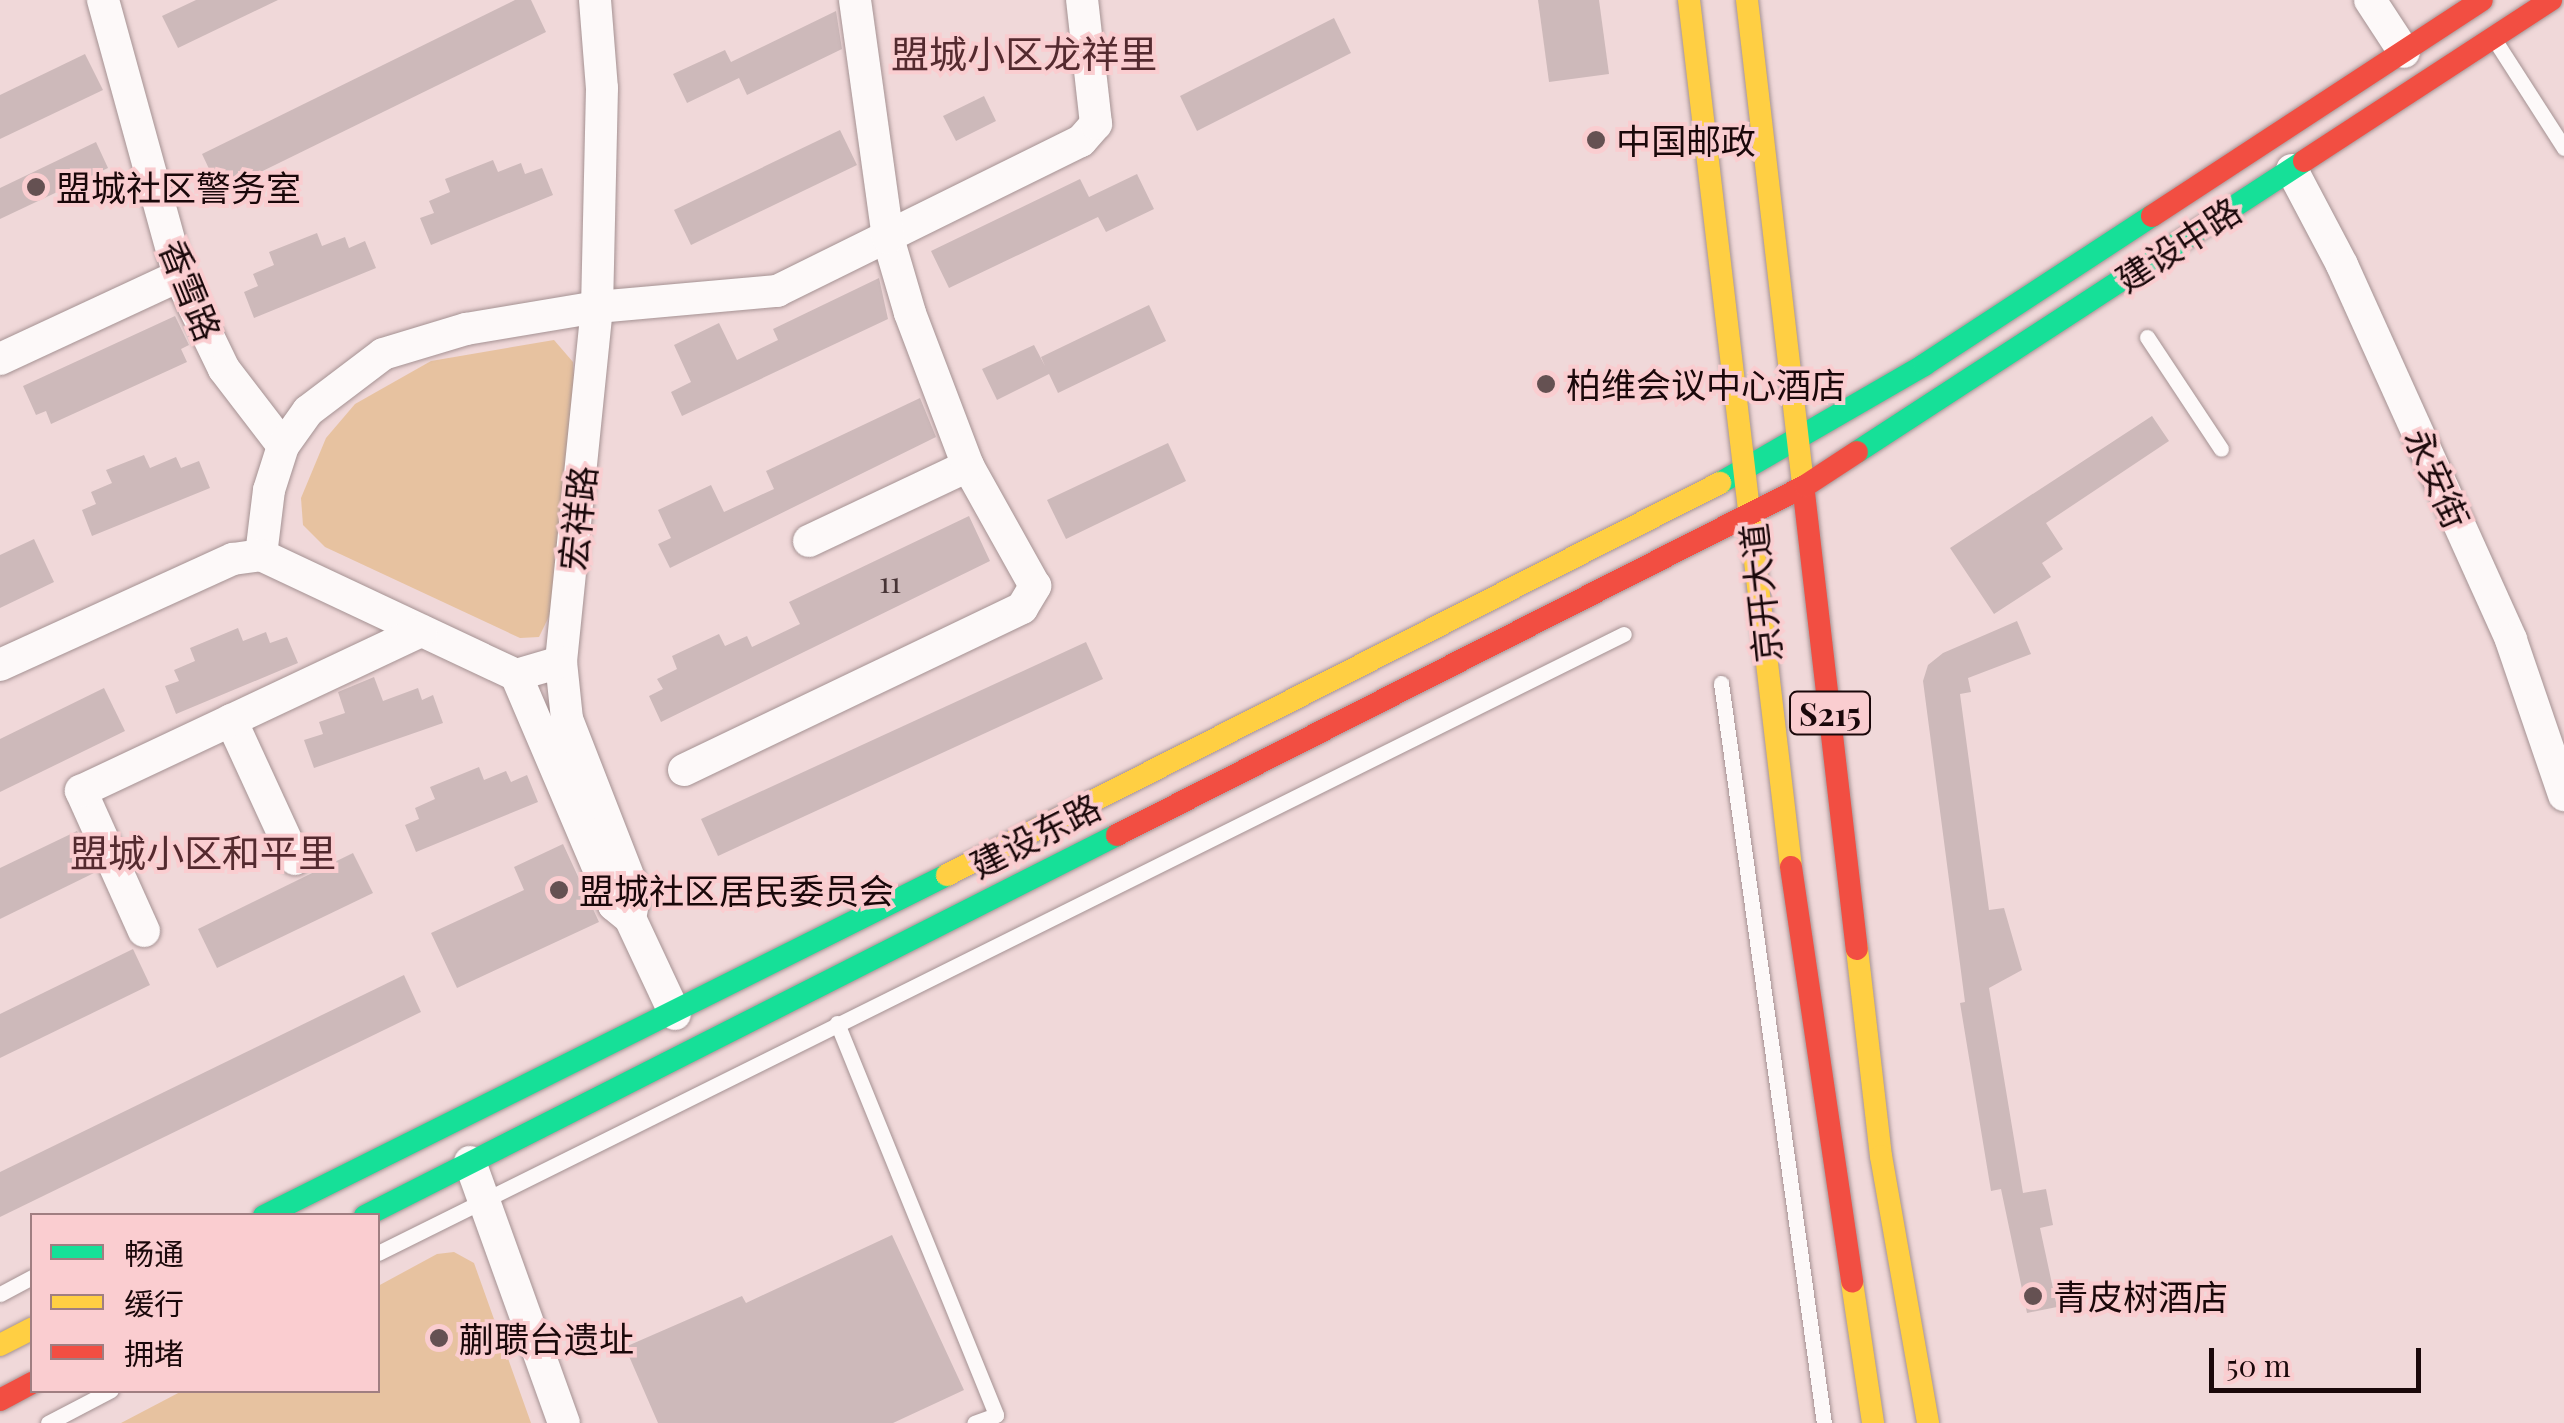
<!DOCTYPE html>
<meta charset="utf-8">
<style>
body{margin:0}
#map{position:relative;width:2564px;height:1423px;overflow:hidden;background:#f0d8d9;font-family:"Playfair Display","Noto Sans SC",serif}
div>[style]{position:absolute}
.green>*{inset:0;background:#e7c2a0}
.building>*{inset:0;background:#cdb9ba}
.roads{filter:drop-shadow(0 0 2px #a59293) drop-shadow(0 0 2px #a59293)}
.lane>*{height:15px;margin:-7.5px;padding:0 7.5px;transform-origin:7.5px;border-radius:7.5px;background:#fdf9f9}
.street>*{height:32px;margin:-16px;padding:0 16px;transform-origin:16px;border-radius:16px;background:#fdf9f9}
.fast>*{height:22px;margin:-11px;padding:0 11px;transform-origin:11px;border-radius:11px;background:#16e098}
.slow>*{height:22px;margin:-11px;padding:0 11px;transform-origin:11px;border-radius:11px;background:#ffcf43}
.jam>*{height:22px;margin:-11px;padding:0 11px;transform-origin:11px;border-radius:11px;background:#f24e42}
.dots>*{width:28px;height:28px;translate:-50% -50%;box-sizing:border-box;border:5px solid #facdd0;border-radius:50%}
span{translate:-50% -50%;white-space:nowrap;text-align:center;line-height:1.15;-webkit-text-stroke:8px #facdd0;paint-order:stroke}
.number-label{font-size:30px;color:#473436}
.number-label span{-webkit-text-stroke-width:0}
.shield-label span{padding:2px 8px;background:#facdd0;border:2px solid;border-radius:8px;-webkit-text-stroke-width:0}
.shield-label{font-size:32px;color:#1a080a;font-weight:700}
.poi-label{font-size:35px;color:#1a080a}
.left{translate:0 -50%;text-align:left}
.street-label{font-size:35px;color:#1a080a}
.neighbourhood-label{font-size:38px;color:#542a2f}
.legend{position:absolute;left:30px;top:1213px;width:350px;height:180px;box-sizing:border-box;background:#facdd0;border:2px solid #a07e81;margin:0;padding:12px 18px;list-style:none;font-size:30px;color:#1a080a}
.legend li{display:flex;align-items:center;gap:20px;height:50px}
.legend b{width:50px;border:2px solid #a07e81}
.scale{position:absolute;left:2209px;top:1348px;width:212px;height:45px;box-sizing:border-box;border:5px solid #1a080a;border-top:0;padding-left:12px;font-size:30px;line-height:35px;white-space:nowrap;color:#1a080a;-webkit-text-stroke:8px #facdd0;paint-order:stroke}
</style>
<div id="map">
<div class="green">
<div style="clip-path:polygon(554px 340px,573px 362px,574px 378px,553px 608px,539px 637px,520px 638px,325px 547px,303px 525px,301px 498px,326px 438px,355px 404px,431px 361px)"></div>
<div style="clip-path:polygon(454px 1252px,474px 1263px,531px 1423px,121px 1423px,182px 1391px,378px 1390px,378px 1286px,437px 1254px)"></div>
</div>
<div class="building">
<div style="clip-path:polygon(196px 0,278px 0,178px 48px,162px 16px)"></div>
<div style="clip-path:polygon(515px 0,531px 0,546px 32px,220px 192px,202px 154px)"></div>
<div style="clip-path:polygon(1538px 0,1599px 0,1609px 74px,1549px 82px)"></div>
<div style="clip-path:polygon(836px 11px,842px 49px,747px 95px,739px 78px,687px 103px,673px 74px,725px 50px,731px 62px)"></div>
<div style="clip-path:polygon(1334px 18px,1351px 53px,1197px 131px,1180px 96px)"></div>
<div style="clip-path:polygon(85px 54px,103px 90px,0 139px,0 95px)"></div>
<div style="clip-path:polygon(984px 96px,996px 121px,956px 141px,943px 116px)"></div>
<div style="clip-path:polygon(840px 130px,857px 165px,691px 245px,674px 210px)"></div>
<div style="clip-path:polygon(96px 142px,108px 168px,0 219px,0 188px)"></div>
<div style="clip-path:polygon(493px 160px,498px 172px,521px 163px,525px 174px,542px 168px,553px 195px,431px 245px,420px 218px,434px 213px,429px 201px,450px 192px,445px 179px)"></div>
<div style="clip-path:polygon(1137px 174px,1154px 209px,1106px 232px,1098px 217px,949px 288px,931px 251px,1080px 179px,1089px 197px)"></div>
<div style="clip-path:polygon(317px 233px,322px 246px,345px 237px,349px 248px,365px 241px,376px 268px,254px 318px,244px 292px,258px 286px,253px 274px,274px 265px,269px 252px)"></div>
<div style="clip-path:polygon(879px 278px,888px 319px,682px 416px,671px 392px,691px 382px,674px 345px,719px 323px,737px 360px,778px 340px,773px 329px)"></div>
<div style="clip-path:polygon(1149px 305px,1166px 341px,1058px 393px,1049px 374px,997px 400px,982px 369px,1034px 345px,1045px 366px,1041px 357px)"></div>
<div style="clip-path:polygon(175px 316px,189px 345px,181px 349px,187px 362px,51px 424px,46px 411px,36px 415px,23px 386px)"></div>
<div style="clip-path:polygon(920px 398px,936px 437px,670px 568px,658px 544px,671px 538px,658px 510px,711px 485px,724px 512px,774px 489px,766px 471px)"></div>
<div style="clip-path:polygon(2152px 416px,2169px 441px,2046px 523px,2063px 549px,2042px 563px,2051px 577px,1994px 614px,1950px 548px)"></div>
<div style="clip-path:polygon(1168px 443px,1186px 481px,1066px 539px,1047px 500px)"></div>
<div style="clip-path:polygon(144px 455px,150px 468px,176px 457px,181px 468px,199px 461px,210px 488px,92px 536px,82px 510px,96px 504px,91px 492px,112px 483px,106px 470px)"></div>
<div style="clip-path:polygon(969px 516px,990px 561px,661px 722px,649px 696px,663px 689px,657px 679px,677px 669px,672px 656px,719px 634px,725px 646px,747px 636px,752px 647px,800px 624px,789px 602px)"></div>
<div style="clip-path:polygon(34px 539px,54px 582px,0 608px,0 555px)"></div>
<div style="clip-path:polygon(2017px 621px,2031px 654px,1968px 678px,1971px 692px,1960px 694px,1989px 910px,2004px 908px,2022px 970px,1989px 988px,2023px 1193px,2046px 1189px,2053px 1225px,2040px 1228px,2057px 1307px,2027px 1313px,2001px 1189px,1991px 1191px,1960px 1003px,1965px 1002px,1923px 681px,1928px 665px,1943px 653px)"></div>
<div style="clip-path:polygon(238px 628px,243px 641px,266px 632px,270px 643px,287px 637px,298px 663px,176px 714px,165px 686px,179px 681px,174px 670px,195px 661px,190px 648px)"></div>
<div style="clip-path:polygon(1086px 642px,1103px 679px,718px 856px,701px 819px)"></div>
<div style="clip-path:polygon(374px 677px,383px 701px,418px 688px,422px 700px,433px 695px,443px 723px,314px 768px,304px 740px,323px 734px,319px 722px,345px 713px,338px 692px)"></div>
<div style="clip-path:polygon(104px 688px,125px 731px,0 792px,0 739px)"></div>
<div style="clip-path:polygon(479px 767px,484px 780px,506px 771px,511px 782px,527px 775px,538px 802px,416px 852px,405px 825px,419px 819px,415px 808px,435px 799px,430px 787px)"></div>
<div style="clip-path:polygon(77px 831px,96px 872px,0 919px,0 868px)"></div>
<div style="clip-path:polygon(563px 844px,599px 922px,457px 988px,431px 933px,524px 890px,514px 867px)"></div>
<div style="clip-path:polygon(353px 853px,373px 893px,217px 968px,198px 929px)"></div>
<div style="clip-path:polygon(133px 949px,150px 985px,0 1058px,0 1014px)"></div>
<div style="clip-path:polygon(404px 975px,421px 1012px,0 1217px,0 1172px)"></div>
<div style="clip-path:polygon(892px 1235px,964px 1390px,893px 1423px,658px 1423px,625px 1347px,742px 1296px,746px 1303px)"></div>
</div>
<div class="roads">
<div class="lane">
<div style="left:2496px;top:42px;width:126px;rotate:57.3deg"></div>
<div style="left:2147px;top:337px;width:134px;rotate:56.5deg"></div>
<div style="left:1721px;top:683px;width:747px;rotate:82.08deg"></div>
<div style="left:837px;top:1023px;width:423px;rotate:67.9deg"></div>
<div style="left:996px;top:1415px;width:23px;rotate:160deg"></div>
<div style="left:378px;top:1253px;width:1391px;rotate:-26.42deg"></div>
<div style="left:0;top:1294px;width:36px;rotate:-28deg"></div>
<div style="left:48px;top:1423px;width:71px;rotate:-27.6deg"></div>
</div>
<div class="street">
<div style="left:103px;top:0;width:286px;rotate:74.6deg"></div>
<div style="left:179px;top:276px;width:103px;rotate:64.2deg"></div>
<div style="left:224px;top:369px;width:97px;rotate:52.5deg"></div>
<div style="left:595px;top:0;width:88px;rotate:85.5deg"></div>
<div style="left:602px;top:88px;width:219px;rotate:91.3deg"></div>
<div style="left:597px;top:307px;width:357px;rotate:95.8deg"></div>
<div style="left:561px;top:662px;width:57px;rotate:84deg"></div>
<div style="left:567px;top:719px;width:187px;rotate:68.7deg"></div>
<div style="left:635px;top:893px;width:25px;rotate:101deg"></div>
<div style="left:630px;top:918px;width:106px;rotate:64.9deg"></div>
<div style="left:2370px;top:0;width:62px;rotate:56.8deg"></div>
<div style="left:2292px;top:170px;width:107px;rotate:62.2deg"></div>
<div style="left:2342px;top:265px;width:411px;rotate:65.7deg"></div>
<div style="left:2511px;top:640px;width:164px;rotate:71.1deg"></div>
<div style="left:0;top:359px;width:197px;rotate:-24.9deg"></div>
<div style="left:809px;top:541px;width:176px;rotate:-25.3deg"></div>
<div style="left:261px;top:555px;width:65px;rotate:-83deg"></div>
<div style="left:269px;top:490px;width:46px;rotate:-72.3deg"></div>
<div style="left:283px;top:446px;width:43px;rotate:-54.5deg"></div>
<div style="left:308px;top:411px;width:94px;rotate:-37.2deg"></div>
<div style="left:383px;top:354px;width:87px;rotate:-16.8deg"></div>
<div style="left:466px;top:329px;width:133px;rotate:-9.5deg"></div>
<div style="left:597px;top:307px;width:181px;rotate:-5.1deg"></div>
<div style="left:777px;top:291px;width:339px;rotate:-26.3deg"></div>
<div style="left:1081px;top:141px;width:23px;rotate:-49deg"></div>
<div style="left:1096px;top:124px;width:125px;rotate:-96.4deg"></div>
<div style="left:0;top:665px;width:256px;rotate:-24.5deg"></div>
<div style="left:233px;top:559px;width:28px;rotate:-8deg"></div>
<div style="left:261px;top:555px;width:282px;rotate:25.2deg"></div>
<div style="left:516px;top:675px;width:47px;rotate:-16.1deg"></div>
<div style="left:516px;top:675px;width:250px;rotate:66.9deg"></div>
<div style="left:614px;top:905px;width:21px;rotate:39deg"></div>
<div style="left:231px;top:720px;width:153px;rotate:65.3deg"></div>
<div style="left:684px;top:770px;width:375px;rotate:-25.6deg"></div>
<div style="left:1022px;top:608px;width:26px;rotate:-59deg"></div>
<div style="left:1035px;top:586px;width:137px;rotate:-119.2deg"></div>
<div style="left:968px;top:466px;width:164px;rotate:-110.8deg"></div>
<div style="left:910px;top:313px;width:78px;rotate:-106.3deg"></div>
<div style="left:888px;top:238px;width:240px;rotate:-97.9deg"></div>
<div style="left:144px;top:931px;width:154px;rotate:-114.2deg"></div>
<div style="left:81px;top:791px;width:376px;rotate:-25.2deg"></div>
<div style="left:470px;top:1162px;width:277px;rotate:70.2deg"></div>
</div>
<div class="fast">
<div style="left:1857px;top:452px;width:533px;rotate:-33.06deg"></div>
<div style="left:1720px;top:483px;width:236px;rotate:-30deg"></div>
<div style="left:1924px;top:365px;width:272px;rotate:-33.2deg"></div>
<div style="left:264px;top:1216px;width:763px;rotate:-26.53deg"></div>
<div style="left:365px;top:1216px;width:843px;rotate:-26.87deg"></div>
</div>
<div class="slow">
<div style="left:1689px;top:0;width:873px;rotate:83.29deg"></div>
<div style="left:1747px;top:0;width:496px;rotate:83.4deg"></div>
<div style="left:947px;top:875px;width:867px;rotate:-26.89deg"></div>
<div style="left:1857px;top:949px;width:208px;rotate:83.4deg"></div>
<div style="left:1881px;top:1156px;width:271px;rotate:80deg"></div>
<div style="left:1852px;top:1282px;width:143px;rotate:81.5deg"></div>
<div style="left:0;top:1345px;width:36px;rotate:-27deg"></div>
</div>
<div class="jam">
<div style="left:2304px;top:161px;width:295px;rotate:-33.1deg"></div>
<div style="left:2152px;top:216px;width:394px;rotate:-33.2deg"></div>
<div style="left:1804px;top:493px;width:459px;rotate:83.4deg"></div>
<div style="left:1117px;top:835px;width:771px;rotate:-26.9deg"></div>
<div style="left:1805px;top:486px;width:62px;rotate:-33.2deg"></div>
<div style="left:1791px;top:867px;width:419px;rotate:81.6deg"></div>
<div style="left:0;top:1400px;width:36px;rotate:-28deg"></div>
</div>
</div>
<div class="dots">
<div style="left:1596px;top:140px;background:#655152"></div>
<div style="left:36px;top:187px;background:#655152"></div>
<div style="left:1546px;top:384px;background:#655152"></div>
<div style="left:559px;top:890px;background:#655152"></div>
<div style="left:2033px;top:1296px;background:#655152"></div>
<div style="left:439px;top:1338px;background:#655152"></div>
</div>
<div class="number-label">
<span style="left:890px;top:581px">11</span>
</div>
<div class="shield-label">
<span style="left:1830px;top:713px">S215</span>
</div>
<div class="poi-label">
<span class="left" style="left:1616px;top:140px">中国邮政</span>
<span class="left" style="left:56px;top:187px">盟城社区警务室</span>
<span class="left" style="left:1566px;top:384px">柏维会议中心酒店</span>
<span class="left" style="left:579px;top:890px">盟城社区居民委员会</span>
<span class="left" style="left:2053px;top:1296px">青皮树酒店</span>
<span class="left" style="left:459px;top:1338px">蒯聩台遗址</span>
</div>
<div class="street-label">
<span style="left:2178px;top:244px;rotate:-33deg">建设中路</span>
<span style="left:191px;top:290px;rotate:68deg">香雪路</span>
<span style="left:2438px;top:478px;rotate:66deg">永安街</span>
<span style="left:577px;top:518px;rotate:-84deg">宏祥路</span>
<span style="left:1760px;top:593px;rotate:-96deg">京开大道</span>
<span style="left:1035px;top:835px;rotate:-27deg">建设东路</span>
</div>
<div class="neighbourhood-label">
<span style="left:1024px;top:53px">盟城小区龙祥里</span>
<span style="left:203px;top:852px">盟城小区和平里</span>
</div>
<ul class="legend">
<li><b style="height:12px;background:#16e098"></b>畅通</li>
<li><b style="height:12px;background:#ffcf43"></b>缓行</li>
<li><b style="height:12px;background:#f24e42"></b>拥堵</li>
</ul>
<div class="scale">50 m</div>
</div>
